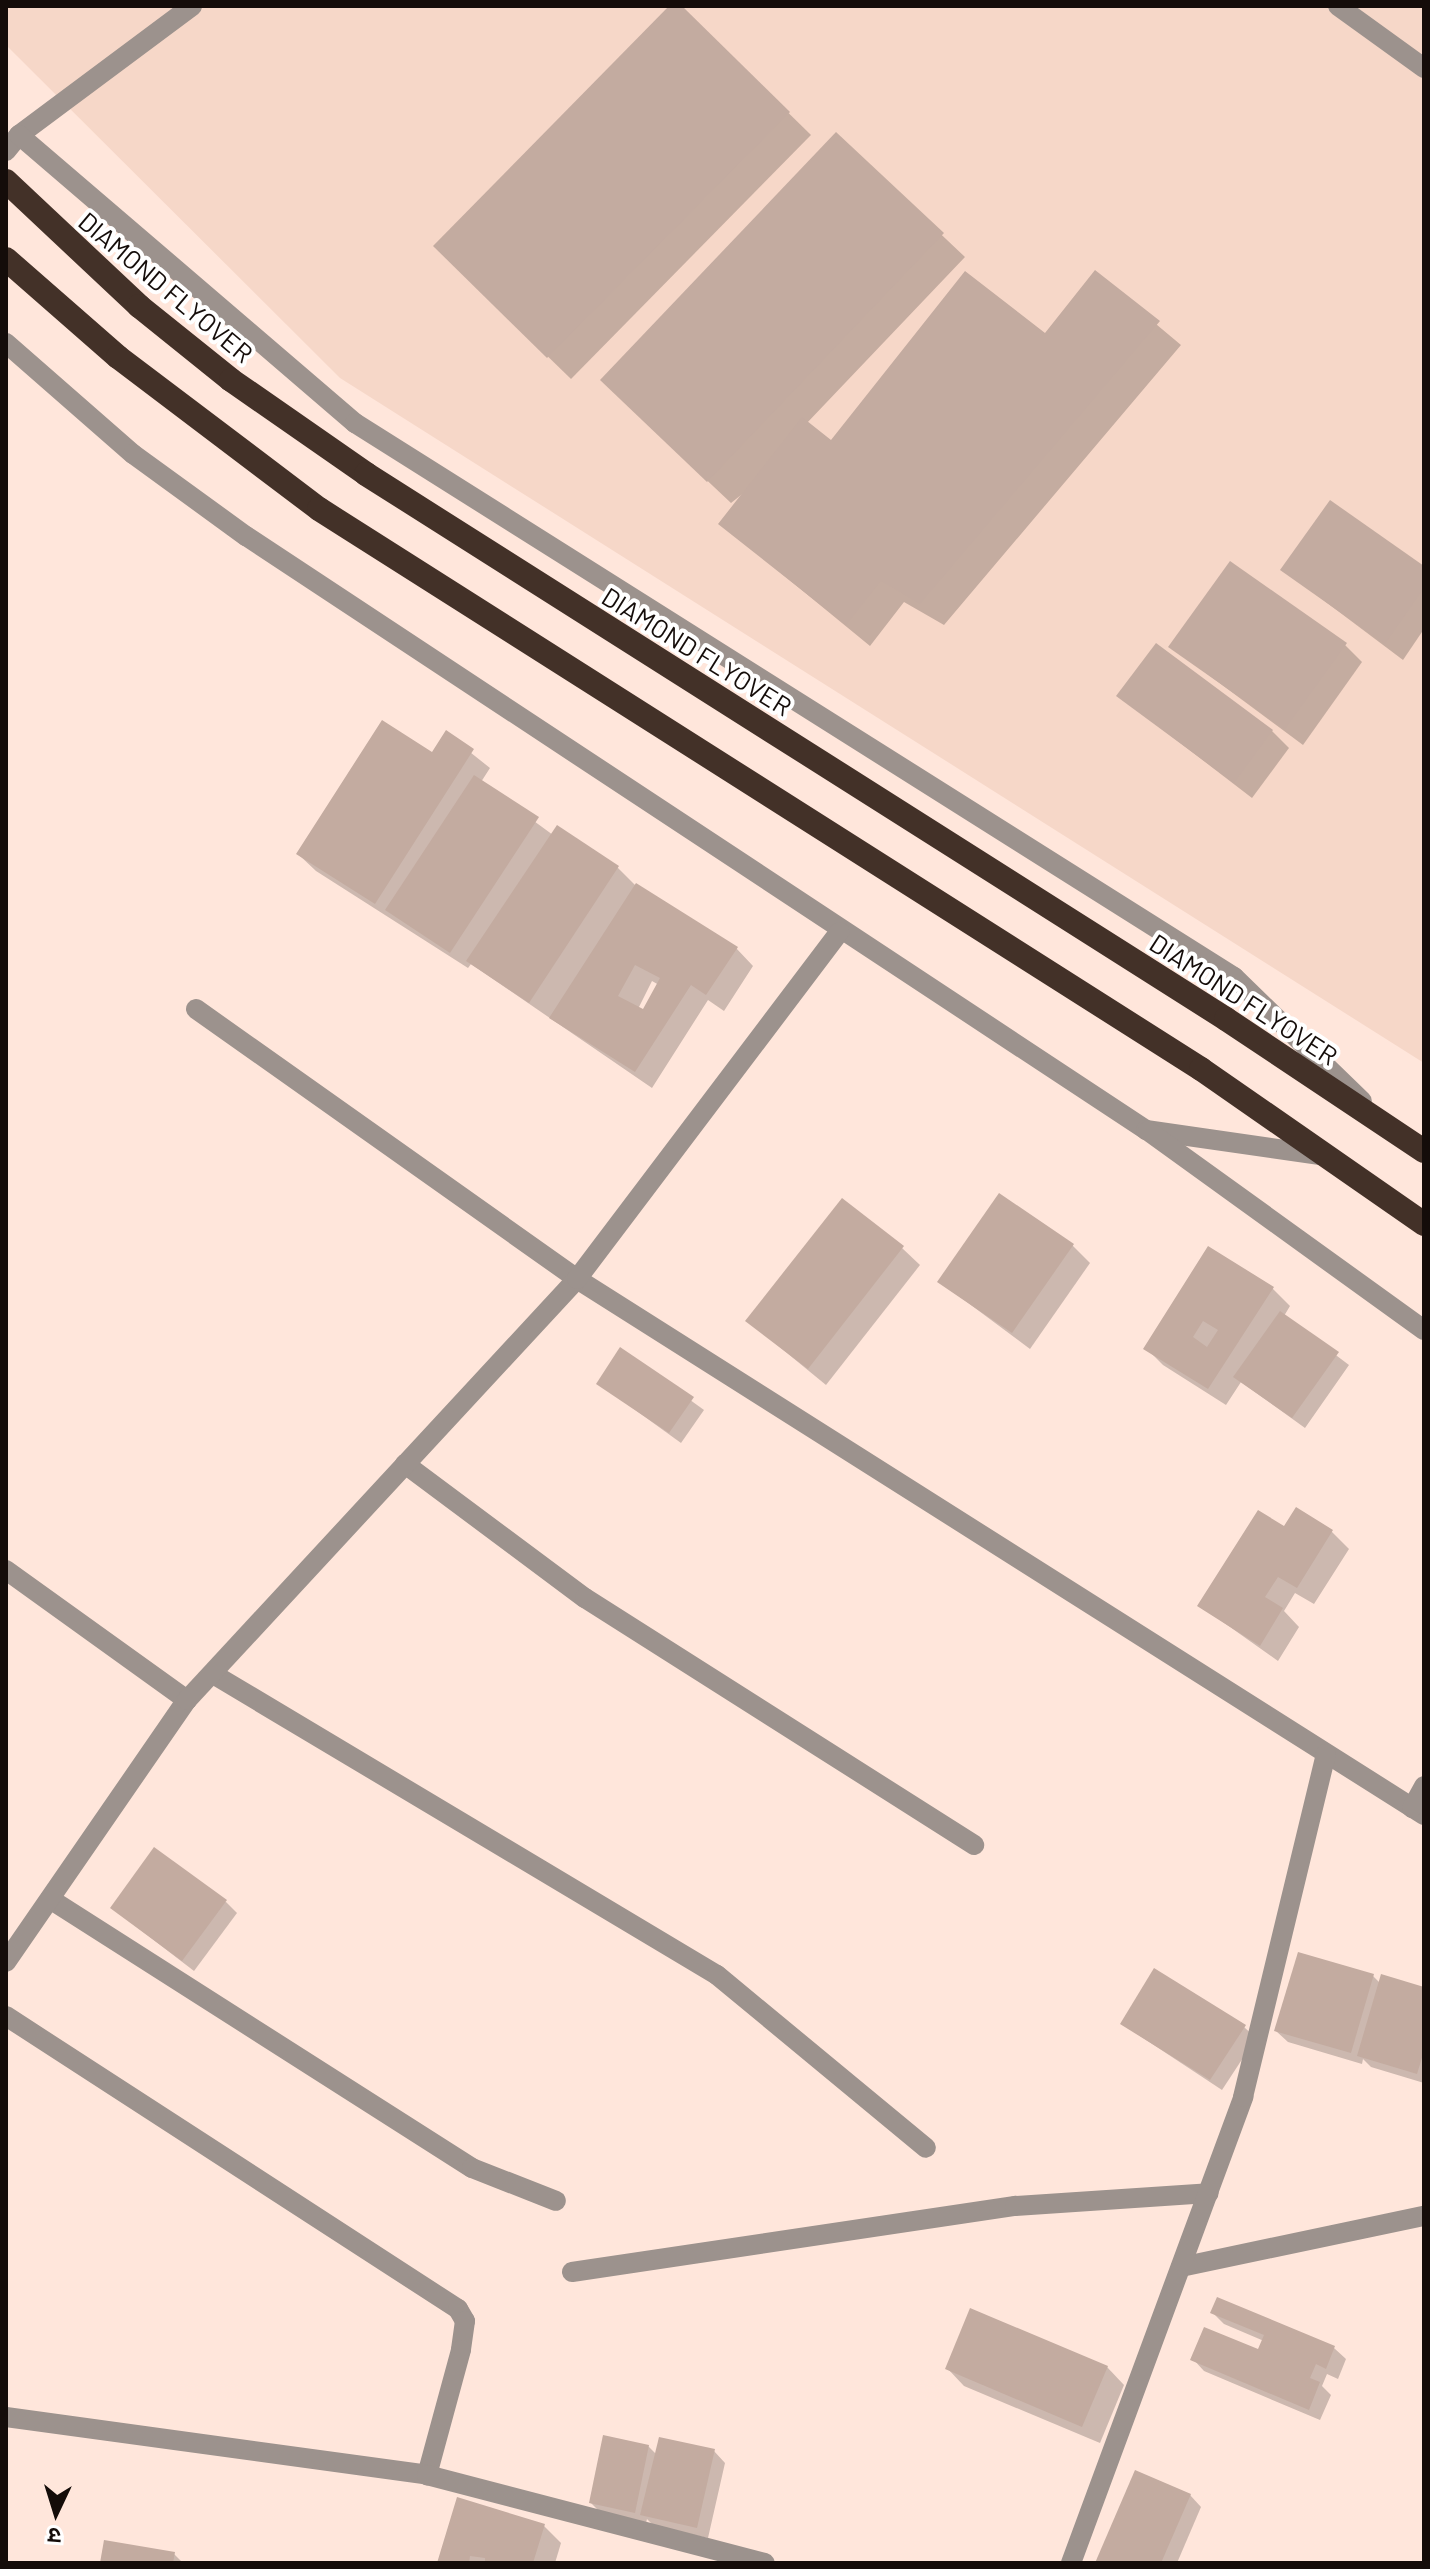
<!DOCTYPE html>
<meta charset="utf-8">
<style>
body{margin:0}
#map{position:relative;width:1430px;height:2569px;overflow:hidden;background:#ffe6db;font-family:Barlow,"Noto Sans Devanagari",sans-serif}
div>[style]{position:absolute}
.built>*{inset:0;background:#f6d7c8}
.shadow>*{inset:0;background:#0003}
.building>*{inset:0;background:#c3aba0}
.minor>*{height:20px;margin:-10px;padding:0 10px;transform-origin:10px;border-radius:10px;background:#9c928d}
.highway>*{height:24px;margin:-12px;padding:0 12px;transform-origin:12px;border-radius:12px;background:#433128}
span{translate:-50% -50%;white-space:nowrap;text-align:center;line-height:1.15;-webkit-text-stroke:8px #fff;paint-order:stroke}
.street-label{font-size:26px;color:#140c09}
.frame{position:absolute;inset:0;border:8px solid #140c09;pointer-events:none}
.north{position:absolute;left:16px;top:2473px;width:80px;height:80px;-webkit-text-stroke:6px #fff;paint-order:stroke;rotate:184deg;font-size:22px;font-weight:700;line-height:32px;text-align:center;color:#140c09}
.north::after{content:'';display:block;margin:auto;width:28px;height:36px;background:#140c09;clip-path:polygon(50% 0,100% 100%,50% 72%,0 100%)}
</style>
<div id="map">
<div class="built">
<div style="clip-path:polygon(6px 6px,1424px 6px,1424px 1063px,340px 378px,6px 45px)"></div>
</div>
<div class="shadow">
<div style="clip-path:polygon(672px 6px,679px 6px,811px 135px,571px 379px,458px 269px)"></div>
<div style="clip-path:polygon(836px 135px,965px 257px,806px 424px,831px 443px,1045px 336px,1095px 273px,1181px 345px,944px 625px,904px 602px,870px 646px,721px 524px,746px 491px,731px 503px,625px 403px)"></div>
<div style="clip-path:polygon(1424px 568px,1424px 629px,1403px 660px,1282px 569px)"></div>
<div style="clip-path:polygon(1345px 645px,1362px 662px,1303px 745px,1171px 647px)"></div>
<div style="clip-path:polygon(1119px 696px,1272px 731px,1289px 748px,1252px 798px)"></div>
<div style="clip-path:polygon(evenodd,446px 733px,490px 768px,481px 782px,553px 835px,558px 828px,618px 868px,636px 886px,736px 948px,753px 966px,724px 1011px,708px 1000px,652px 1088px,471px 964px,468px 968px,316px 871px,298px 854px,432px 754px,446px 733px,652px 981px,659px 985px,644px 1012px,638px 1009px,652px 981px)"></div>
<div style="clip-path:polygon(1072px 1245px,1090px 1263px,1030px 1349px,940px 1282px)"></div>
<div style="clip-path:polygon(902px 1248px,920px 1265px,826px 1385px,748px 1321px)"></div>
<div style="clip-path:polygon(1209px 1248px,1273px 1289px,1290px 1306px,1284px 1316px,1349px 1365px,1305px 1428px,1241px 1382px,1226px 1405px,1163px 1365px,1146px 1348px)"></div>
<div style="clip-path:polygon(621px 1350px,704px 1410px,681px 1443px,598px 1383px)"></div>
<div style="clip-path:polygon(1284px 1529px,1332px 1532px,1349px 1549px,1314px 1604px,1295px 1593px,1284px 1611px,1299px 1627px,1278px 1661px,1199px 1605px)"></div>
<div style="clip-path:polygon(226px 1902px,237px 1913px,194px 1971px,112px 1908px)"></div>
<div style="clip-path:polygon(1373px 1976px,1380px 1983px,1424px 1989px,1424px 2083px,1371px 2067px,1363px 2059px,1362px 2064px,1288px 2042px,1276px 2031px)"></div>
<div style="clip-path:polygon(1122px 2024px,1244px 2027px,1256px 2038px,1222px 2090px)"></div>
<div style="clip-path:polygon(1212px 2312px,1334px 2348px,1346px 2359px,1338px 2379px,1327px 2374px,1322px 2386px,1331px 2395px,1320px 2420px,1204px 2371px,1193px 2359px,1259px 2352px,1264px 2341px,1224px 2324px)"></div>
<div style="clip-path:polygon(1107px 2367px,1124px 2385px,1100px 2443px,964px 2386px,947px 2368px)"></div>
<div style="clip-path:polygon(648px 2446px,656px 2454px,714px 2451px,725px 2463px,708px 2538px,654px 2526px,647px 2519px,646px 2523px,602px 2514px,591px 2503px)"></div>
<div style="clip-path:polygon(1190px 2495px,1201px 2507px,1177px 2563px,1097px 2563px)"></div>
<div style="clip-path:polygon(544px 2526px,561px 2543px,555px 2563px,439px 2563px)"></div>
<div style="clip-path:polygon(174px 2554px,183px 2563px,103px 2563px)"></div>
</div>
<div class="building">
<div style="clip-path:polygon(669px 6px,682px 6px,790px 112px,547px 358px,433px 246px)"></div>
<div style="clip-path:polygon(836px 132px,944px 233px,707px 482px,600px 380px)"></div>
<div style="clip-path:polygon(1095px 270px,1160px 321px,920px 604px,881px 581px,846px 625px,718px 524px,802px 417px,831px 440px,965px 271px,1045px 333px)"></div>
<div style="clip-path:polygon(1330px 500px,1424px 566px,1424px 588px,1385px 644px,1280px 570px)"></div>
<div style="clip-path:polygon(1230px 561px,1347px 643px,1285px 729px,1168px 647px)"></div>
<div style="clip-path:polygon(1156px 643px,1273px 730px,1234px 783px,1116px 696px)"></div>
<div style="clip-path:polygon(382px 720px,432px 752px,446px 730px,474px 749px,375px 904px,296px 854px)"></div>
<div style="clip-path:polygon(474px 775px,539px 817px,450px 953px,385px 910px)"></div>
<div style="clip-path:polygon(557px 825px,619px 866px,529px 1003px,466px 961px)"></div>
<div style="clip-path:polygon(evenodd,636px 883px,738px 947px,706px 995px,691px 985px,635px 1072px,549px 1018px,636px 883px,635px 965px,660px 978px,643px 1009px,618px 996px,635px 965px)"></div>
<div style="clip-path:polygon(999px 1193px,1074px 1244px,1012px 1333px,937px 1282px)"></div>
<div style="clip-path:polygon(842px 1198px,904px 1246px,808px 1369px,745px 1321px)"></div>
<div style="clip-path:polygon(evenodd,1208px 1246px,1274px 1287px,1208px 1389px,1143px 1349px,1208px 1246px,1203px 1321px,1218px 1330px,1207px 1347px,1193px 1337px,1203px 1321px)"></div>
<div style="clip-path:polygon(1280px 1311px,1339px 1352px,1292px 1418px,1233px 1377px)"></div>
<div style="clip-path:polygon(620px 1347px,694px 1397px,669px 1433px,596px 1384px)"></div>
<div style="clip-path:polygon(1296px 1507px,1333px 1530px,1297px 1588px,1278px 1577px,1265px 1597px,1283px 1608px,1260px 1646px,1197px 1606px,1258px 1510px,1284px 1526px)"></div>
<div style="clip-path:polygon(154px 1847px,227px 1900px,182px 1961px,110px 1908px)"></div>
<div style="clip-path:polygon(1298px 1952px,1374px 1974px,1351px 2053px,1274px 2031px)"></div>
<div style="clip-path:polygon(1154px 1968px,1246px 2025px,1210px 2080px,1120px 2024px)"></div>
<div style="clip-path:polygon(1381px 1974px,1424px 1987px,1424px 2051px,1417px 2074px,1357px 2056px)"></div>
<div style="clip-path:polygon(1217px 2297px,1335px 2346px,1326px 2369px,1316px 2364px,1310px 2378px,1320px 2382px,1309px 2410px,1190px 2360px,1204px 2327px,1258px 2349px,1264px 2335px,1210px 2313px)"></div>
<div style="clip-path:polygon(970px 2308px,1108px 2366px,1082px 2427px,945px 2369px)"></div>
<div style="clip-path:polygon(603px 2435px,649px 2445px,635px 2513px,589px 2503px)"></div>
<div style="clip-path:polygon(659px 2437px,715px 2449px,697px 2528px,640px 2515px)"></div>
<div style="clip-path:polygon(1135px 2470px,1191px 2494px,1161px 2563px,1095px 2563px)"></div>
<div style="clip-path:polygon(457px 2497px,545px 2524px,533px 2563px,485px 2563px,485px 2558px,470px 2556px,469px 2563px,437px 2563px)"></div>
<div style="clip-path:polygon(104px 2540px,175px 2552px,173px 2563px,100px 2563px)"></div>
</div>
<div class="minor">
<div style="left:1338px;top:6px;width:106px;rotate:35.8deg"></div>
<div style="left:19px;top:135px;width:216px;rotate:-36.7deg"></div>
<div style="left:6px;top:151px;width:21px;rotate:-51deg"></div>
<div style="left:19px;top:135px;width:443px;rotate:40.6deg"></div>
<div style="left:355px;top:423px;width:1039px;rotate:32.22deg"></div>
<div style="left:1234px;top:977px;width:178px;rotate:44.1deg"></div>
<div style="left:6px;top:343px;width:169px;rotate:41.2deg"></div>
<div style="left:133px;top:454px;width:140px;rotate:36deg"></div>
<div style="left:246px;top:536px;width:1078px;rotate:33.42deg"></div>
<div style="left:1146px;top:1130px;width:176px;rotate:8.2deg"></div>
<div style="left:196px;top:1009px;width:467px;rotate:35.3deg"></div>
<div style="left:577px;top:1279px;width:1002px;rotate:32.33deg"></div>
<div style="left:1148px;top:1131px;width:340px;rotate:35.8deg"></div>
<div style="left:405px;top:1464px;width:224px;rotate:36.7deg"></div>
<div style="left:585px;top:1598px;width:461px;rotate:32.4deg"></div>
<div style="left:6px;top:1570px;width:223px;rotate:35.7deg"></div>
<div style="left:213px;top:1674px;width:587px;rotate:30.85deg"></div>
<div style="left:717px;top:1975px;width:271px;rotate:39.6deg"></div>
<div style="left:1412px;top:1808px;width:25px;rotate:-61deg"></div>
<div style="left:50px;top:1899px;width:500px;rotate:32.52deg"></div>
<div style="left:472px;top:2168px;width:90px;rotate:21.4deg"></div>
<div style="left:6px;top:1962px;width:318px;rotate:-55.4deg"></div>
<div style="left:187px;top:1700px;width:574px;rotate:-47.19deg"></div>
<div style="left:577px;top:1279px;width:435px;rotate:-52.9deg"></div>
<div style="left:6px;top:2016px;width:539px;rotate:32.95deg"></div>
<div style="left:458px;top:2309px;width:14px;rotate:60deg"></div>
<div style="left:465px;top:2321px;width:29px;rotate:98deg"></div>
<div style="left:461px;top:2350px;width:130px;rotate:105.2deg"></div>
<div style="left:1181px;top:2267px;width:248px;rotate:-11.9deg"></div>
<div style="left:572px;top:2272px;width:448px;rotate:-8.5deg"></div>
<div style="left:1015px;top:2206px;width:194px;rotate:-3.8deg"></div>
<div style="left:6px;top:2417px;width:425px;rotate:7.8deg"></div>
<div style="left:427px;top:2475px;width:349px;rotate:14.6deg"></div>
<div style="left:1071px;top:2563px;width:497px;rotate:-69.7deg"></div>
<div style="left:1243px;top:2097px;width:353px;rotate:-76.4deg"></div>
</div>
<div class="highway">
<div style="left:6px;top:181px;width:183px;rotate:43.2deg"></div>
<div style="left:139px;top:306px;width:118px;rotate:38.8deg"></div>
<div style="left:231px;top:380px;width:165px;rotate:34.8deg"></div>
<div style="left:366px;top:474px;width:1018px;rotate:32.36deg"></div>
<div style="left:1226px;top:1019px;width:238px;rotate:33.7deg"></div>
<div style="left:6px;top:259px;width:149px;rotate:41.2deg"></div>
<div style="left:118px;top:357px;width:252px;rotate:37.1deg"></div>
<div style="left:319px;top:509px;width:1045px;rotate:32.41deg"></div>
<div style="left:1201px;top:1069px;width:272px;rotate:34.8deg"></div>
</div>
<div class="street-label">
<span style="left:166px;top:287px;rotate:40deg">DIAMOND FLYOVER</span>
<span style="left:697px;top:651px;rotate:32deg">DIAMOND FLYOVER</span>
<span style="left:1244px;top:999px;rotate:33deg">DIAMOND FLYOVER</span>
</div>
<div class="frame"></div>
<div class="north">उ</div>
</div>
